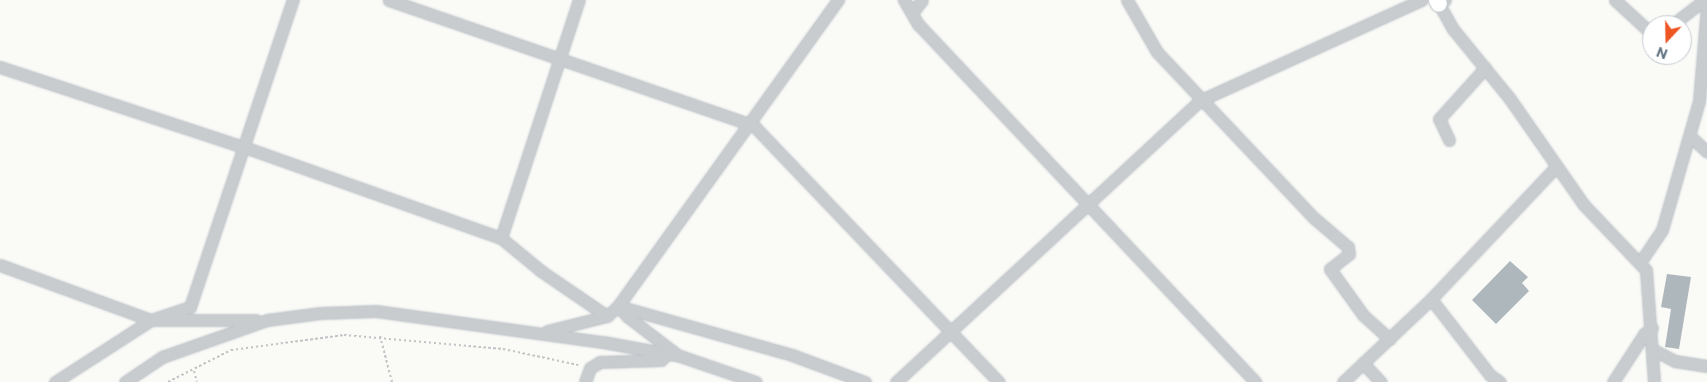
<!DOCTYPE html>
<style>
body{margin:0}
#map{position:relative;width:1707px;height:382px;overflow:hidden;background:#fafaf7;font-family:Commissioner,sans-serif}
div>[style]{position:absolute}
.building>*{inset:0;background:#aeb7bc}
.path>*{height:2px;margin-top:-1px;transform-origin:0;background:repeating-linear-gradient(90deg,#c1c4c6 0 2.5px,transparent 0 5px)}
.roads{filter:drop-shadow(0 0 1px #babfc4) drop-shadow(0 0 1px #babfc4)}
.street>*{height:11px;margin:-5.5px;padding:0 5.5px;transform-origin:5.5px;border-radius:5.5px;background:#c8cccf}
.secondary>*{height:16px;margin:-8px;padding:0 8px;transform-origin:8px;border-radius:8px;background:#fff}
span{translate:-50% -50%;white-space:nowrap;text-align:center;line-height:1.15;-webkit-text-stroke:5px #fff;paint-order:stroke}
.north{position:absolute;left:1642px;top:15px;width:50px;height:50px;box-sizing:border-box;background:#fff;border:1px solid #c1c8ce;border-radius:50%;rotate:201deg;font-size:14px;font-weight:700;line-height:20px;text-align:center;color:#637584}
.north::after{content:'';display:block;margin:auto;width:18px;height:22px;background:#ee5623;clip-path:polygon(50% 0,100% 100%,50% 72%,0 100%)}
</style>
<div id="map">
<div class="building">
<div style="clip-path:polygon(1510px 261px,1528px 277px,1522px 283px,1529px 291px,1496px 324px,1472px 300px)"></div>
<div style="clip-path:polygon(1667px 274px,1691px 277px,1679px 349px,1665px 347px,1671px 309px,1661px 307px)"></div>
</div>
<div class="path">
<div style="left:380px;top:336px;width:48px;rotate:75.4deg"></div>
<div style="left:194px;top:371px;width:11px;rotate:75deg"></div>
<div style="left:168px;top:382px;width:71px;rotate:-26.9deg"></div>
<div style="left:231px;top:350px;width:114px;rotate:-7.6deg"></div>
<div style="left:344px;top:335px;width:160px;rotate:5deg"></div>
<div style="left:503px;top:349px;width:77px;rotate:12deg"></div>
</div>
<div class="roads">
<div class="street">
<div style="left:389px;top:0;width:386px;rotate:19deg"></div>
<div style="left:754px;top:126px;width:354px;rotate:46.3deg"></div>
<div style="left:904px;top:0;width:28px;rotate:60deg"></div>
<div style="left:918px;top:24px;width:492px;rotate:46.7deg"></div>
<div style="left:1127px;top:0;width:60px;rotate:60deg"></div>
<div style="left:1157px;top:52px;width:228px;rotate:46.6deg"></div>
<div style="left:1314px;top:218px;width:45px;rotate:40.5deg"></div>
<div style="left:1348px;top:247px;width:7px;rotate:82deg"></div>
<div style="left:1349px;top:254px;width:24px;rotate:142deg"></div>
<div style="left:1330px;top:269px;width:57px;rotate:54.3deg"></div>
<div style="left:1363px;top:315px;width:36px;rotate:42deg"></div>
<div style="left:1445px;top:0;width:7px;rotate:146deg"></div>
<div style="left:1439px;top:4px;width:29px;rotate:61deg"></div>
<div style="left:1453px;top:29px;width:90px;rotate:50.8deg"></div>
<div style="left:1510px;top:99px;width:129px;rotate:55.1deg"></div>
<div style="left:1584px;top:205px;width:90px;rotate:46.4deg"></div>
<div style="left:1646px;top:270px;width:112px;rotate:85.9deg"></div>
<div style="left:1615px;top:0;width:50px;rotate:42.6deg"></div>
<div style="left:912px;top:13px;width:16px;rotate:-52deg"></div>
<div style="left:1672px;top:25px;width:37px;rotate:-38deg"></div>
<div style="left:1701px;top:2px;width:6px;rotate:-18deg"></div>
<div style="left:0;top:67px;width:257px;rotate:18.2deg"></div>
<div style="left:244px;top:147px;width:273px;rotate:19.5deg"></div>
<div style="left:501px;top:238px;width:52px;rotate:39.5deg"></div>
<div style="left:541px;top:271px;width:80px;rotate:34.3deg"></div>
<div style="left:1690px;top:136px;width:23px;rotate:43deg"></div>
<div style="left:1449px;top:140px;width:23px;rotate:-115deg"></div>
<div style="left:1439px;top:119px;width:69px;rotate:-48deg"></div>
<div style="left:501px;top:238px;width:250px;rotate:-71.9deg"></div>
<div style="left:1641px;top:261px;width:37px;rotate:-56deg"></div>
<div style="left:1662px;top:230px;width:134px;rotate:-74deg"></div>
<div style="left:1699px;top:101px;width:96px;rotate:-85.2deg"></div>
<div style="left:0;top:265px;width:161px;rotate:20deg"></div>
<div style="left:151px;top:320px;width:105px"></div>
<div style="left:1431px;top:299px;width:96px;rotate:52.2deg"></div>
<div style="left:1490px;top:375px;width:12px;rotate:35deg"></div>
<div style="left:618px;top:306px;width:181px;rotate:15.7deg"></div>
<div style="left:792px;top:355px;width:78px;rotate:20.3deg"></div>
<div style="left:618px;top:306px;width:15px;rotate:48deg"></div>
<div style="left:628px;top:317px;width:61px;rotate:37.6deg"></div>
<div style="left:547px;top:331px;width:62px;rotate:-14deg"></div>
<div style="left:607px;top:316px;width:15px;rotate:-42deg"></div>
<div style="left:618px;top:306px;width:377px;rotate:-54.3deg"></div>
<div style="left:1652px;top:349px;width:26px;rotate:28deg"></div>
<div style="left:1675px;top:361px;width:32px;rotate:9deg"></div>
<div style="left:1363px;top:363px;width:26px;rotate:47deg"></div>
<div style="left:55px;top:382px;width:114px;rotate:-32.9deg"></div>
<div style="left:151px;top:320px;width:41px;rotate:-18.4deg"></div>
<div style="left:190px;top:307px;width:324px;rotate:-71.5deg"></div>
<div style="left:125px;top:382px;width:45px;rotate:-34deg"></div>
<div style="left:162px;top:357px;width:111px;rotate:-19.4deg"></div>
<div style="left:267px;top:320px;width:54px;rotate:-7.4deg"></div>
<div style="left:321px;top:313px;width:55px;rotate:-2.1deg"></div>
<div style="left:376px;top:311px;width:229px;rotate:7.8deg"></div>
<div style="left:603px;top:342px;width:78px;rotate:10.3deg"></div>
<div style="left:680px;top:356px;width:80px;rotate:18.9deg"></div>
<div style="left:585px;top:382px;width:15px;rotate:-70deg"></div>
<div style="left:590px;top:368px;width:12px;rotate:-31deg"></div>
<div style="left:600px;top:362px;width:61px;rotate:-1.9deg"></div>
<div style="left:661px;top:360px;width:8px;rotate:-45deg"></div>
<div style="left:896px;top:382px;width:415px;rotate:-42.8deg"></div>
<div style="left:1201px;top:100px;width:242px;rotate:-24.4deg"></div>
<div style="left:1343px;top:382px;width:121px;rotate:-43.3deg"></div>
<div style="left:1431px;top:299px;width:182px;rotate:-46.6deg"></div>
<div style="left:1613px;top:382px;width:57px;rotate:-57.1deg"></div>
<div style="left:1644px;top:334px;width:10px;rotate:-37deg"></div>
</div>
<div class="secondary">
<div style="left:1437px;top:0;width:4px;rotate:63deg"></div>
</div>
</div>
<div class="north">N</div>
</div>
